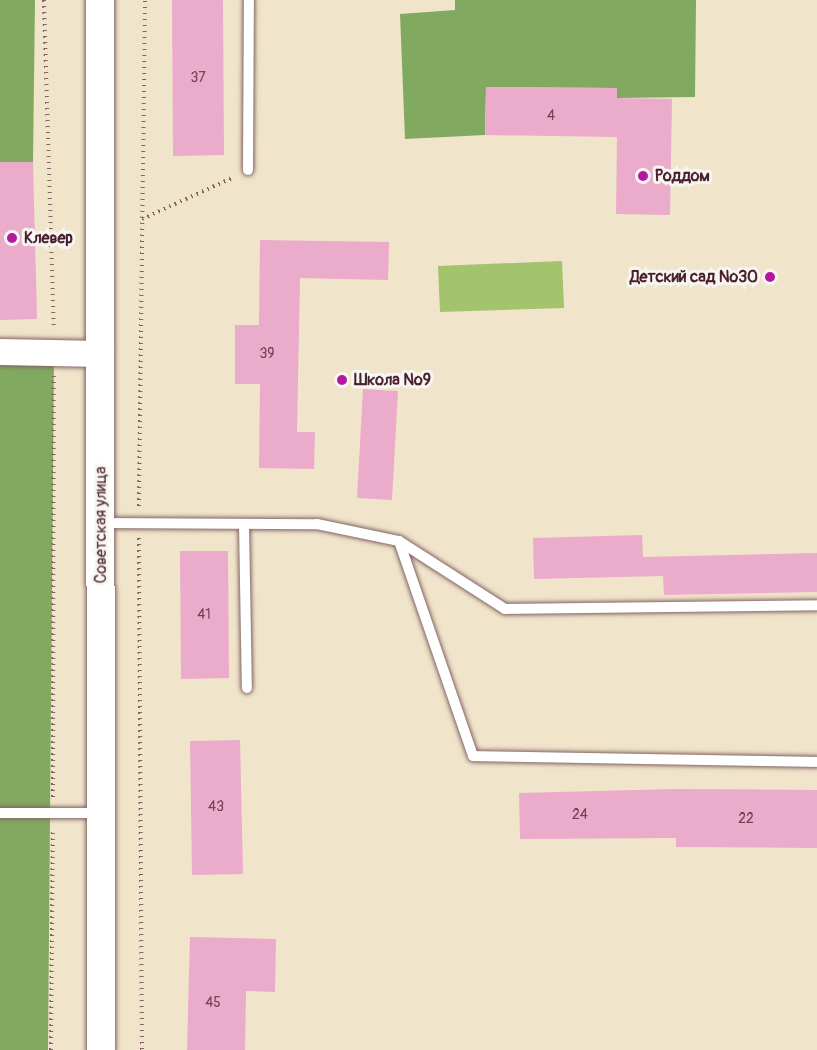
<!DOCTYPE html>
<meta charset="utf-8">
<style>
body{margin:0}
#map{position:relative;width:817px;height:1050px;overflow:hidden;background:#f0e4cb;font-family:Pangolin,sans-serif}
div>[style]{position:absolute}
.green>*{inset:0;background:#a3c36c}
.forest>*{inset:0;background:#82a960}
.building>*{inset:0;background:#ebabca}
.path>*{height:4px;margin-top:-2px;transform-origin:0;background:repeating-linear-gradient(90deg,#846463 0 1.5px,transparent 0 6px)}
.roads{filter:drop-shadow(0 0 2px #846463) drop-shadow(0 0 2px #846463)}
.service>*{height:10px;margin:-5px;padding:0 5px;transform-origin:5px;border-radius:5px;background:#fff}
.tertiary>*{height:26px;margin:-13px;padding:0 13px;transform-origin:13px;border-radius:13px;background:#fff}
.secondary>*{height:28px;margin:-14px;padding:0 14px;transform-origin:14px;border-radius:14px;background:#fff}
.dots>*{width:16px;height:16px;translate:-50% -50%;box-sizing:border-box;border:3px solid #f6f6f2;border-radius:50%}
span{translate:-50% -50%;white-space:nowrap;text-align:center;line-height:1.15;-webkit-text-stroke:6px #f6f6f2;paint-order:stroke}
.number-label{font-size:14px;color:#724253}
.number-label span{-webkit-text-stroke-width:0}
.poi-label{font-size:16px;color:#4a1f2b;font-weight:700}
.left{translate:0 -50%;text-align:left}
.right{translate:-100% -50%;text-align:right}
.street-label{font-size:16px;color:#4a1f2b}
</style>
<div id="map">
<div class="green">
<div style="clip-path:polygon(562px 261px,564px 308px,440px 312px,438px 266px)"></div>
</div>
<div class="forest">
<div style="clip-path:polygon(0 0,35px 0,33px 162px,0 162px)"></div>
<div style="clip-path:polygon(455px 0,696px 0,695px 97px,617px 98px,616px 88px,486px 87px,485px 135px,405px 139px,400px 14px,455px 10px)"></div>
<div style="clip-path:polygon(0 352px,54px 353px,48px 1050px,0 1050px)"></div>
</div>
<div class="building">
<div style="clip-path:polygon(172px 0,223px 0,224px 155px,173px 156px)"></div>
<div style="clip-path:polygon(486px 87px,617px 88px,617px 98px,672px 99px,670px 215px,616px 214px,617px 137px,485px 135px)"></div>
<div style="clip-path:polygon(0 162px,33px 162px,37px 319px,0 320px)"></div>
<div style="clip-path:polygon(260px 240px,389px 242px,388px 280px,300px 278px,297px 432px,315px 432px,314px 469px,259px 468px,260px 384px,235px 384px,235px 325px,259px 325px)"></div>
<div style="clip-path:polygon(363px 389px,398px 391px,392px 500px,357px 498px)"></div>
<div style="clip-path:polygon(642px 535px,643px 557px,817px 553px,817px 592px,664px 595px,663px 576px,534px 579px,533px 538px)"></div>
<div style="clip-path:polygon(180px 551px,228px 551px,229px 678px,181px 679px)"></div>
<div style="clip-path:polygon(240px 740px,243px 874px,192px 875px,190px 741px)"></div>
<div style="clip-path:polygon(676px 789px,817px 790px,817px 848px,676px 847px,676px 838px,520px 839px,519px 793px)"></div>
<div style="clip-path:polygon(190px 937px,276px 939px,275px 992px,246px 991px,245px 1050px,187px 1050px)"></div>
</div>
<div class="path">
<div style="left:44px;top:0;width:329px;rotate:88.3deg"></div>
<div style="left:142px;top:219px;width:101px;rotate:-24.5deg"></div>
<div style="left:139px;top:506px;width:506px;rotate:-89.32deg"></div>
<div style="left:139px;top:538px;width:512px;rotate:89.66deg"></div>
<div style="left:53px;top:797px;width:421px;rotate:-89.9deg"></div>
<div style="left:51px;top:1050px;width:221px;rotate:-89.5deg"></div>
</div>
<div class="roads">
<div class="service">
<div style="left:248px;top:170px;width:170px;rotate:-89.7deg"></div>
<div style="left:102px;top:523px;width:215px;rotate:0.3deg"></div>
<div style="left:317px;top:524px;width:84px;rotate:11.7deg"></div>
<div style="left:399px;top:541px;width:227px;rotate:71deg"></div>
<div style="left:473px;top:756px;width:344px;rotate:1deg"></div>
<div style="left:244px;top:524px;width:164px;rotate:89deg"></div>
<div style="left:399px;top:541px;width:126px;rotate:32.7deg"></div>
<div style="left:505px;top:609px;width:312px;rotate:-0.7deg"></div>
<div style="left:0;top:813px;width:99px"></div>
</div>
<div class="tertiary">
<div style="left:0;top:352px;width:101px;rotate:1.1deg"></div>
</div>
<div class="secondary">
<div style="left:100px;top:0;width:1050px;rotate:89.95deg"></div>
</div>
</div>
<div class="dots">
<div style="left:643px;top:176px;background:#b5179e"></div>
<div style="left:12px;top:238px;background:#b5179e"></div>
<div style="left:770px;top:277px;background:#b5179e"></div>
<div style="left:342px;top:380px;background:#b5179e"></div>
</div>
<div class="number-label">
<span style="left:198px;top:78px">37</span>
<span style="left:551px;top:116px">4</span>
<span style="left:267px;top:354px">39</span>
<span style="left:204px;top:615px">41</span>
<span style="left:216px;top:807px">43</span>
<span style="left:580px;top:815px">24</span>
<span style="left:746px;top:819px">22</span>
<span style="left:213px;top:1003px">45</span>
</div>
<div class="poi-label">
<span class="left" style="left:655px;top:176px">Роддом</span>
<span class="left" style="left:24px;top:238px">Клевер</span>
<span class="right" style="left:758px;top:277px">Детский сад №30</span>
<span class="left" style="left:354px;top:380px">Школа №9</span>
</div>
<div class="street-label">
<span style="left:101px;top:525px;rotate:-90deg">Советская улица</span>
</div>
</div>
